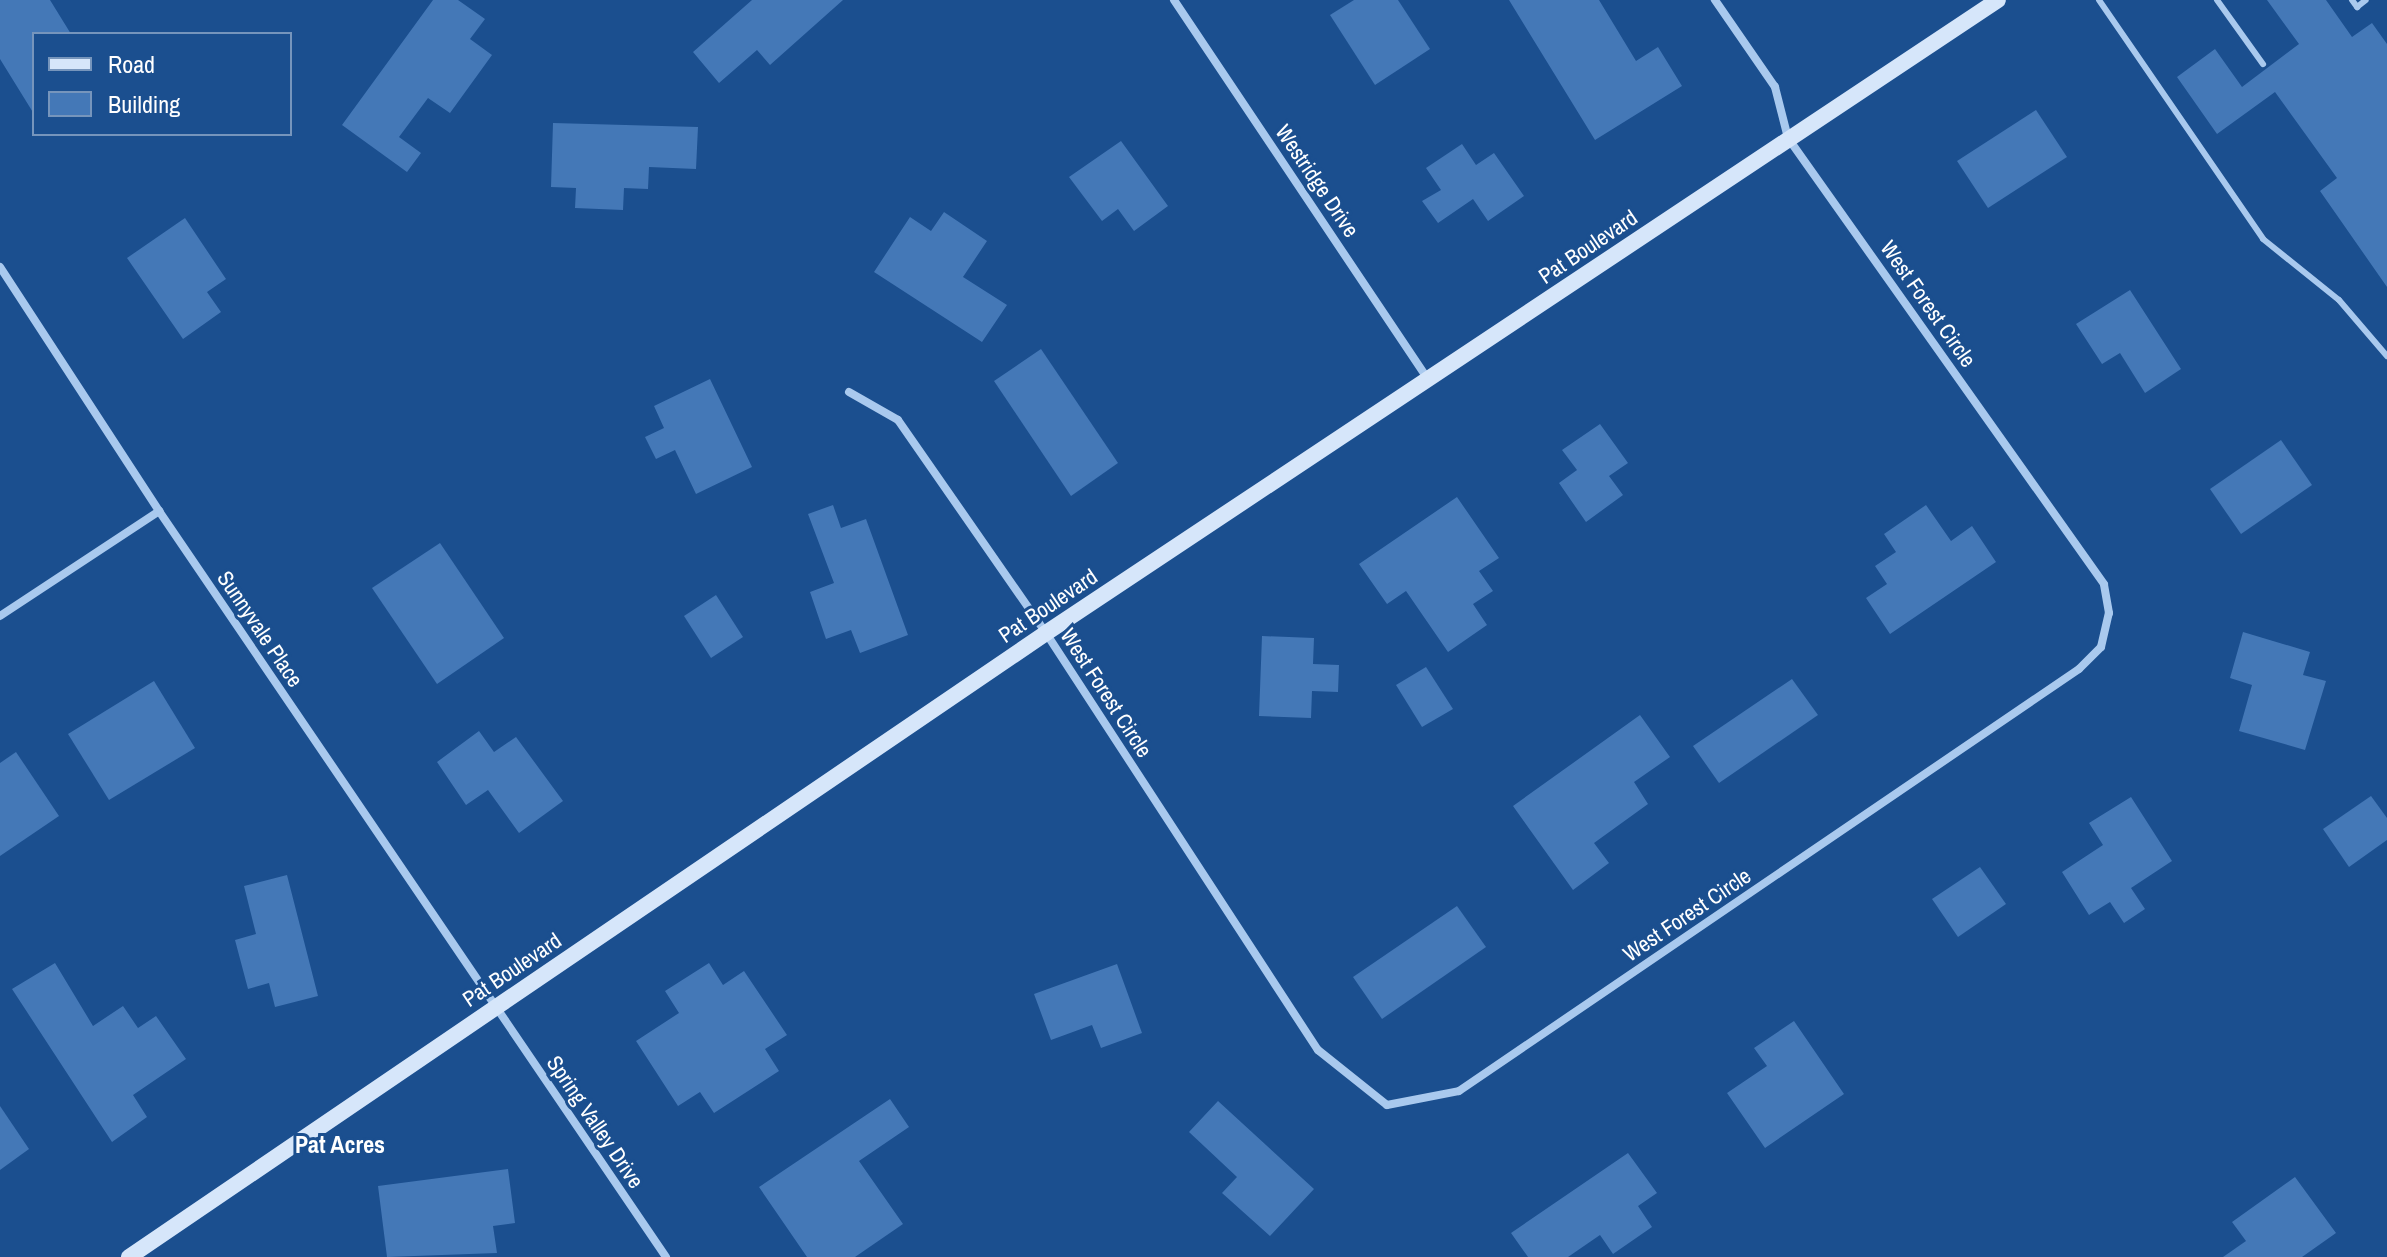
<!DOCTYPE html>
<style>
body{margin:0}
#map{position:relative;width:2387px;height:1257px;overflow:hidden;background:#1b4f8f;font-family:"Archivo Narrow",sans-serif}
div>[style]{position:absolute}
.building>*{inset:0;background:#4478b7}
.lane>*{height:6px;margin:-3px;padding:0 3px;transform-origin:3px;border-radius:3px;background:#a9c9ee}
.street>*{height:8px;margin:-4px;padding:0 4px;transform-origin:4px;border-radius:4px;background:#a9c9ee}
.secondary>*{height:16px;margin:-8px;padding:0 8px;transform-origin:8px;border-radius:8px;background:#d6e6fa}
span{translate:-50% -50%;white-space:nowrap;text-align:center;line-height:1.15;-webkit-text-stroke:6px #1b4f8f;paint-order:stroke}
.street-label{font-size:22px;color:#fff}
.neighbourhood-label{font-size:24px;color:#fff;font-weight:700}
.legend{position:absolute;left:32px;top:32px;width:260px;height:104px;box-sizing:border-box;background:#1b4f8f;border:2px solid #7695bc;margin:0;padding:10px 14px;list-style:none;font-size:24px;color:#fff}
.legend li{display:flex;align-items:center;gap:16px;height:40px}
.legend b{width:40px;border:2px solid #7695bc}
</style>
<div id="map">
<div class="building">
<div style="clip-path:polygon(0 0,50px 0,71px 34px,34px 34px,34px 114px,0 59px)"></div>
<div style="clip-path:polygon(433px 0,458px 0,485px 19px,470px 39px,492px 55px,450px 113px,428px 98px,399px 137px,421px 153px,407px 172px,342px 125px)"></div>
<div style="clip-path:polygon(752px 0,843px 0,770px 65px,757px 50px,719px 83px,693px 52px)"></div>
<div style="clip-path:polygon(1354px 0,1398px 0,1430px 49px,1375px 85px,1330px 15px)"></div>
<div style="clip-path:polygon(1509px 0,1599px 0,1636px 61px,1658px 47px,1682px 86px,1595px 140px)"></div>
<div style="clip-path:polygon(2267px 0,2326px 0,2352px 37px,2372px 23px,2387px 44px,2387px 287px,2320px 191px,2337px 178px,2275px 92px,2217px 134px,2177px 77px,2215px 49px,2242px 87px,2299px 44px)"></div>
<div style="clip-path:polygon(2036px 110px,2067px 157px,1988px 208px,1957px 161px)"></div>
<div style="clip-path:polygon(553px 123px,698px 127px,696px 169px,649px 167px,648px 189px,624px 188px,623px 210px,575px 208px,576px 188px,551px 187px)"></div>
<div style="clip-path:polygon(1121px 141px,1168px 206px,1134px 231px,1118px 209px,1102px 221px,1069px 177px)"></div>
<div style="clip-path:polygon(1462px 144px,1476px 165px,1494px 153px,1524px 196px,1488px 221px,1473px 199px,1438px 223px,1422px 201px,1441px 190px,1426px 168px)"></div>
<div style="clip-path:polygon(944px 212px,987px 241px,963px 277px,1007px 305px,982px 342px,874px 272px,910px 217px,931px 231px)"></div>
<div style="clip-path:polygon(185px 218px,226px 279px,207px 292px,221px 312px,183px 339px,127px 258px)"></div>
<div style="clip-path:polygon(2130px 290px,2181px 369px,2145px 393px,2120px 353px,2102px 364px,2076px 324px)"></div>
<div style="clip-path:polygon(1041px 349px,1118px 463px,1071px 496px,994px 381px)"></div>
<div style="clip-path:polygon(710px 379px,752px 467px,696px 494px,675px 450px,656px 459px,645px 437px,664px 428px,654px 406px)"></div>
<div style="clip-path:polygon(1600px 424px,1628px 463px,1609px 476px,1623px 495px,1586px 522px,1559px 483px,1577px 470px,1562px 450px)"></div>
<div style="clip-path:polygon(2281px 440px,2312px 485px,2241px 534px,2210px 489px)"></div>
<div style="clip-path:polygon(1457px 497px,1499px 558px,1479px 571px,1493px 591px,1473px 604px,1487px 625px,1448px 652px,1406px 591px,1387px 604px,1359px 564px)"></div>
<div style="clip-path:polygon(833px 505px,841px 528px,866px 519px,908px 635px,860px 653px,851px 630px,826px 639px,810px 592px,834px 583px,808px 514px)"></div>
<div style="clip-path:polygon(1926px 505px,1951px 541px,1972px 526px,1996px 562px,1890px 634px,1866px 598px,1887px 584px,1875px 566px,1896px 552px,1884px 534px)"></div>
<div style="clip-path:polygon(440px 543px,504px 638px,437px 684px,372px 588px)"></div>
<div style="clip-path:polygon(716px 595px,743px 637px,711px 658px,684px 616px)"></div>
<div style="clip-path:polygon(2243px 632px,2310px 652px,2303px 675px,2326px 681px,2305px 750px,2239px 731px,2252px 685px,2230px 678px)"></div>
<div style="clip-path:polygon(1262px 636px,1314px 638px,1313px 664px,1339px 665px,1338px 692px,1312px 691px,1311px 718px,1259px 716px)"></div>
<div style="clip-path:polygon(1426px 667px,1453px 709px,1422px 727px,1396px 685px)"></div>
<div style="clip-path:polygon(1792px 679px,1818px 715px,1719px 783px,1693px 746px)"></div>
<div style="clip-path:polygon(154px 681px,195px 748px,109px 800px,68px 734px)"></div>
<div style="clip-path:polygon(1640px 715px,1670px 757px,1634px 782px,1648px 804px,1594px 843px,1609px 863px,1573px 890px,1513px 806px)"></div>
<div style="clip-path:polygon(479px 731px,494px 752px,516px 737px,563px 801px,519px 833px,488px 790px,466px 805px,437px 762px)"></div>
<div style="clip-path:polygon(16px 752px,59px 816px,0 856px,0 763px)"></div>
<div style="clip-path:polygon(2371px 796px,2387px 818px,2387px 840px,2349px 867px,2323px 829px)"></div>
<div style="clip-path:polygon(2131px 797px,2172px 861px,2131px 888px,2145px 909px,2124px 923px,2110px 902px,2089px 915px,2062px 872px,2103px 845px,2089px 823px)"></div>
<div style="clip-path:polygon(1980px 867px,2006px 904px,1958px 937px,1932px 899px)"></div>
<div style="clip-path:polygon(287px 875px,318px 996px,275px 1007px,269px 983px,248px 989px,235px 940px,256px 934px,244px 886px)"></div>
<div style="clip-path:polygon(1457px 906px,1486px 947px,1382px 1019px,1353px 977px)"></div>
<div style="clip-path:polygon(55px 963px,93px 1026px,123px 1006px,138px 1028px,156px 1016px,186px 1059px,133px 1095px,147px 1117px,112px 1142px,12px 989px)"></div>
<div style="clip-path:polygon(709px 963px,723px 985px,744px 971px,787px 1035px,765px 1049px,779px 1071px,714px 1113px,700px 1092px,678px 1106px,636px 1041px,679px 1013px,665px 991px)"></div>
<div style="clip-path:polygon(1117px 964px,1142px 1033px,1101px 1048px,1092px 1025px,1051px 1040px,1034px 994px)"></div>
<div style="clip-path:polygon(1794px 1021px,1844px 1094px,1765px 1148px,1727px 1093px,1767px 1066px,1754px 1048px)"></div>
<div style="clip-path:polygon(890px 1099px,909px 1127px,859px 1161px,903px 1224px,855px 1257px,807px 1257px,759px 1187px)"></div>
<div style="clip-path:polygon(1218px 1101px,1314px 1189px,1270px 1236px,1222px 1193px,1237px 1177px,1189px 1132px)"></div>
<div style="clip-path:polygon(0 1106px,29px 1149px,0 1170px)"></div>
<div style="clip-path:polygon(1628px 1153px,1657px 1193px,1638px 1206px,1652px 1227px,1613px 1254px,1600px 1235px,1568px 1257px,1528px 1257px,1511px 1233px)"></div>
<div style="clip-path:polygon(508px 1169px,515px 1223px,493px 1226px,497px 1253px,387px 1257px,378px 1186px)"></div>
<div style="clip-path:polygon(2295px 1177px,2336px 1233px,2302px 1257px,2223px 1257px,2246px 1241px,2232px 1222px)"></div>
</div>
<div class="lane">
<div style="left:2099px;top:0;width:290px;rotate:55.5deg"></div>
<div style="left:2263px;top:239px;width:97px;rotate:38.8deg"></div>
<div style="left:2339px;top:300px;width:74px;rotate:49.4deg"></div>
<div style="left:2217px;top:0;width:79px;rotate:54.3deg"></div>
<div style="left:2352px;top:0;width:9px;rotate:54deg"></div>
<div style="left:2357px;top:7px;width:11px;rotate:-38deg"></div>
</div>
<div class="street">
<div style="left:1174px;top:0;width:458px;rotate:56.2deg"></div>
<div style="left:0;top:267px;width:291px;rotate:56.9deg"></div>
<div style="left:159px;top:511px;width:902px;rotate:55.8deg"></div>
<div style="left:849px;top:392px;width:56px;rotate:29.7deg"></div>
<div style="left:898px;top:420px;width:259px;rotate:55.2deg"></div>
<div style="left:1046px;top:633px;width:498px;rotate:56.9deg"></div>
<div style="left:1318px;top:1050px;width:88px;rotate:38.6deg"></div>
<div style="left:1387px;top:1105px;width:73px;rotate:-11deg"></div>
<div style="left:1459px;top:1091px;width:750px;rotate:-34.24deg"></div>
<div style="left:2079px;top:669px;width:31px;rotate:-45deg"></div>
<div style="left:2101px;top:647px;width:35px;rotate:-77deg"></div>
<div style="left:2109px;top:613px;width:29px;rotate:-100deg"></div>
<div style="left:2104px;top:584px;width:547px;rotate:-125.32deg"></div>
<div style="left:1788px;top:138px;width:53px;rotate:-104.3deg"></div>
<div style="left:1775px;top:87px;width:106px;rotate:-124.6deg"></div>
<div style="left:0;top:616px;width:191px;rotate:-33.4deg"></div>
</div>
<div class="secondary">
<div style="left:129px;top:1257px;width:1109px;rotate:-34.23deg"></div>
<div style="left:1046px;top:633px;width:1143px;rotate:-33.62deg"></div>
</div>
<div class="street-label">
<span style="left:1317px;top:181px;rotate:56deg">Westridge Drive</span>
<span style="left:1588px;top:247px;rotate:-34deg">Pat Boulevard</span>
<span style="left:1928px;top:304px;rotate:55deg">West Forest Circle</span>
<span style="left:1048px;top:606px;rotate:-34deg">Pat Boulevard</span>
<span style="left:260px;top:629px;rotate:56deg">Sunnyvale Place</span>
<span style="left:1106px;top:693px;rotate:57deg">West Forest Circle</span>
<span style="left:1687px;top:915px;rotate:-34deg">West Forest Circle</span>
<span style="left:512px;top:970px;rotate:-34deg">Pat Boulevard</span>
<span style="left:595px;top:1122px;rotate:56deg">Spring Valley Drive</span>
</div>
<div class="neighbourhood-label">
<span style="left:340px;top:1145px">Pat Acres</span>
</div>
<ul class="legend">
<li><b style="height:10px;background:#d6e6fa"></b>Road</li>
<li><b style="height:22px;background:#4478b7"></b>Building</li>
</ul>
</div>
